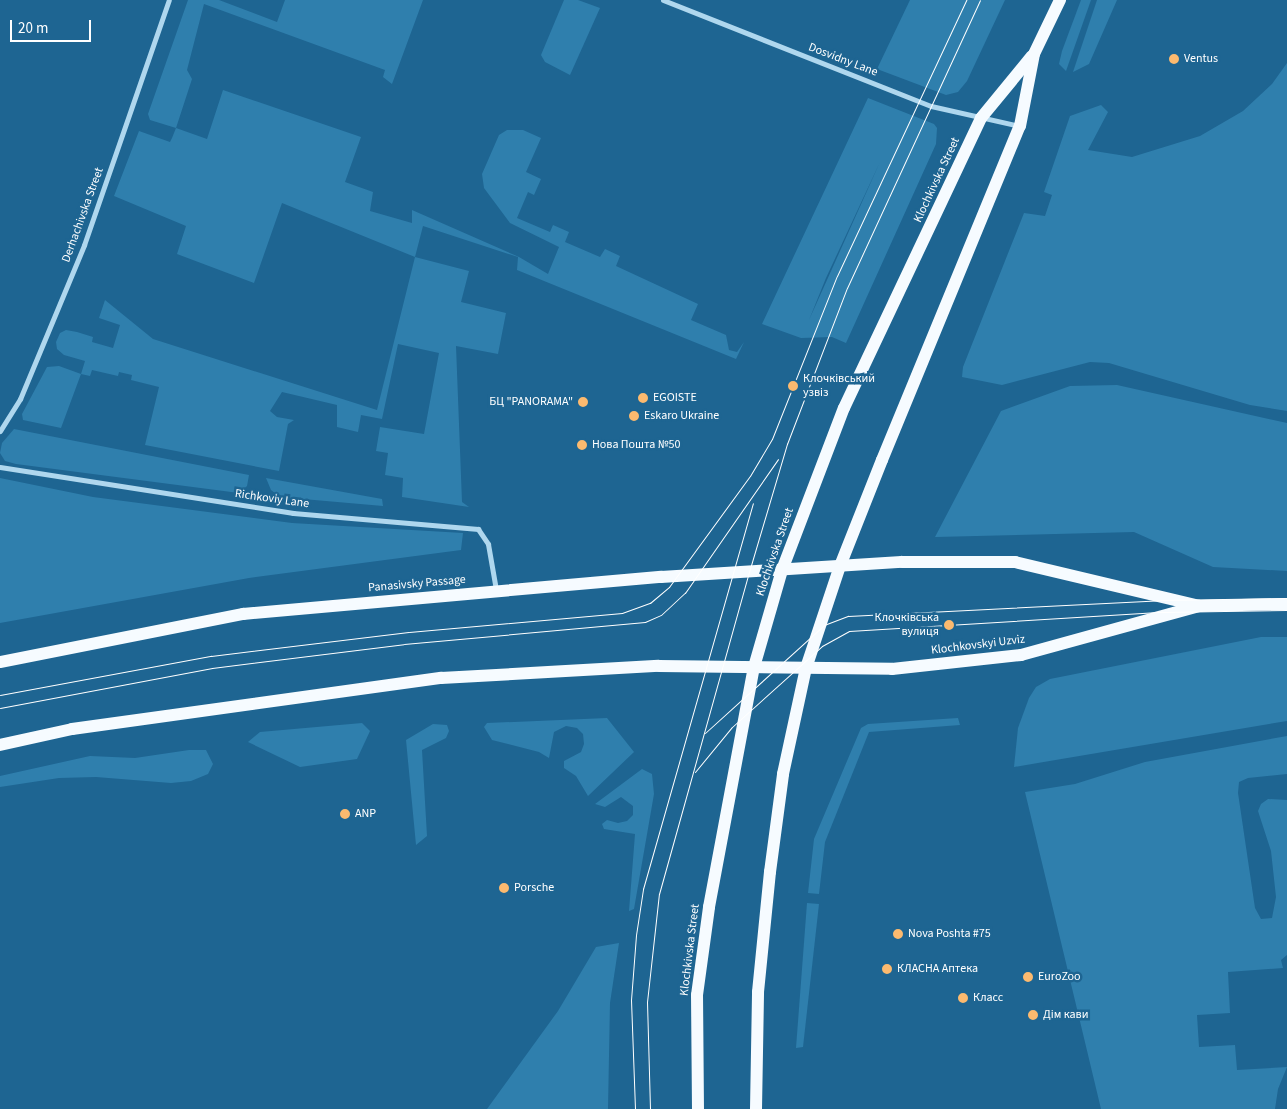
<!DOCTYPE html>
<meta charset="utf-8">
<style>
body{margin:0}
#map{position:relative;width:1287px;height:1109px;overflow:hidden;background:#1e6592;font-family:"Source Sans 3",sans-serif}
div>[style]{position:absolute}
.green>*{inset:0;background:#2f7fad}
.street>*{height:5px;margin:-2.5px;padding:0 2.5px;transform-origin:2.5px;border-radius:2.5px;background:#afd7ee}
.primary>*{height:12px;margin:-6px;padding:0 6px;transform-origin:6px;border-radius:6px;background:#f6fbff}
.tram>*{height:1px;margin:-0.5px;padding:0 0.5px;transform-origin:0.5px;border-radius:0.5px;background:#fff}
.dots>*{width:14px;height:14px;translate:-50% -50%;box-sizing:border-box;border:2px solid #1e6592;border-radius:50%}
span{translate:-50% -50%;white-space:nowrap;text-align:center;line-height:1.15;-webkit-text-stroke:5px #1e6592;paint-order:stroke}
.poi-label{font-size:12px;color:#fff}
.left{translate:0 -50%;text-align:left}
.right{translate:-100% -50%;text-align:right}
.street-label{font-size:12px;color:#fff}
.scale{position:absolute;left:10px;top:20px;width:81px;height:22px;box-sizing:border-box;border:2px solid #fff;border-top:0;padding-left:6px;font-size:15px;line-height:18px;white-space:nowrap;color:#fff;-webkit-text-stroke:4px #1e6592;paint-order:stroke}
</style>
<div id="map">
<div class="green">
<div style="clip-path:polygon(188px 0,219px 0,277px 22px,285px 0,423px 0,392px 84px,383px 77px,385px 70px,204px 4px,187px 70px,192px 79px,176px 128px,207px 139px,223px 90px,361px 137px,345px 182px,373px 192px,370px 211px,412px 223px,412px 210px,519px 257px,548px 274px,559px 247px,510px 223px,484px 188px,482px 174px,499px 135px,507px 130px,523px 130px,541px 138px,526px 172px,541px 179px,534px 195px,528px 192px,517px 218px,550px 232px,553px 225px,569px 232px,565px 242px,600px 257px,605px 249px,620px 256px,616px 266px,698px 304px,691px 320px,726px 335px,729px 350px,737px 352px,744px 342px,736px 359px,517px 270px,518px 257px,423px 226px,415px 257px,469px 271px,461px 302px,506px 313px,498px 354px,456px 346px,462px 502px,469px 507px,402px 497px,403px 478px,385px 475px,388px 453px,376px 451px,380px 427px,424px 434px,439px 353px,398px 344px,382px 419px,361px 415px,358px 432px,337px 427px,337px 405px,282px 392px,270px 411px,277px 417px,294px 420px,288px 424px,279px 471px,145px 445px,159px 387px,131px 380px,132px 375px,119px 372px,118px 376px,92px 370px,90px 376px,81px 374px,61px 428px,23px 420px,22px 414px,47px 367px,59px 366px,81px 374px,85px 361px,64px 355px,57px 349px,56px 342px,60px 333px,66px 330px,77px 332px,93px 337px,92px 342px,113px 348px,120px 325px,99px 318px,105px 300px,153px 339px,377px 410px,415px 257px,282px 203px,254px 283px,177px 254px,186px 226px,114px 196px,139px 131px,170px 142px,172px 138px,176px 128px,150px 120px,148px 114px)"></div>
<div style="clip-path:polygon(564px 0,578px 0,600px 8px,570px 75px,545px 62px,541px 55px)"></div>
<div style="clip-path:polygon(910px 0,1005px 0,967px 81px,958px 92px,946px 95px,877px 69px)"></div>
<div style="clip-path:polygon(1081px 0,1091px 0,1066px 71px,1059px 64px,1062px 51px)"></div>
<div style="clip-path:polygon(1097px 0,1117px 0,1089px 64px,1073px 72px)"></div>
<div style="clip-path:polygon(1287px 63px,1287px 411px,1250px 405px,1109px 363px,1090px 362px,1002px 385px,962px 377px,963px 367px,1024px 213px,1045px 216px,1052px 195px,1044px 192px,1070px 116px,1101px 105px,1108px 112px,1088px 150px,1132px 157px,1200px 136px,1243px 111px,1272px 84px)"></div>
<div style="clip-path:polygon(evenodd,868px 98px,934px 124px,937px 128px,936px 144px,846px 343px,832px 337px,801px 338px,762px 324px,868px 98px,880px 162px,809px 320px,826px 278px,880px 162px)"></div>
<div style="clip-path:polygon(1117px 385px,1287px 423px,1287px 571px,1213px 567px,1134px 532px,935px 537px,1001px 411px,1070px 386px)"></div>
<div style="clip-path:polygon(14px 429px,249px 475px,247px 486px,239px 493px,16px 464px,5px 461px,0 453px,2px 443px)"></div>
<div style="clip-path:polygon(0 478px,93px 497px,292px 523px,463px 533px,461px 550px,249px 578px,0 623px)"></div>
<div style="clip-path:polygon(266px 478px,382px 499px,383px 506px,280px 497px,271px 490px)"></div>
<div style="clip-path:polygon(1261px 637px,1287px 637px,1287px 721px,1014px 767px,1018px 728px,1029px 698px,1036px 687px,1050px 679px)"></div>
<div style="clip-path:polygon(607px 718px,634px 752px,588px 796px,576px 776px,564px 768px,564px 761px,581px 752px,584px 744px,583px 734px,577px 728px,566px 726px,554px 732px,549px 758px,539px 752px,492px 740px,484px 727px,487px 723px)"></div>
<div style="clip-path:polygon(958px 718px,960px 725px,869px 732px,825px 842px,819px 894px,808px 893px,814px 839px,861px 728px,868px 724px)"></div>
<div style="clip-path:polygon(362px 723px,370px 731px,357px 759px,300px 767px,248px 742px,260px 732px)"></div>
<div style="clip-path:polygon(433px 724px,447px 725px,449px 731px,446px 738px,422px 750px,427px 836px,416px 845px,406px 740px)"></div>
<div style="clip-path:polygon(1287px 736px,1287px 774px,1248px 778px,1239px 782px,1238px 793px,1255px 908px,1261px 919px,1272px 918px,1276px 897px,1271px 851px,1258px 811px,1261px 804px,1268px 799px,1287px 800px,1287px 955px,1281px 960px,1283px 968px,1228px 972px,1230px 1013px,1197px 1015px,1199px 1047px,1235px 1045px,1237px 1070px,1287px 1067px,1278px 1089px,1275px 1109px,1101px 1109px,1025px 792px,1075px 784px,1145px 762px)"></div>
<div style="clip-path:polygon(189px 750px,206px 750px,213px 764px,208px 774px,191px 781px,171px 783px,96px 777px,59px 778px,0 787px,0 776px,90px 756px,135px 758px)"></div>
<div style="clip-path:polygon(642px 769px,652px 774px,654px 794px,634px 909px,629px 911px,635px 834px,604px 829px,602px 824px,607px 820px,618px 823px,627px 821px,633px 815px,633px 806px,621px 797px,605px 807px,595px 804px)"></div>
<div style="clip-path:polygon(807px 903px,819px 904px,803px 1047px,796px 1048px)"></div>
<div style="clip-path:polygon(619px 943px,610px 1003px,608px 1109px,487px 1109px,558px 1011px,596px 947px)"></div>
</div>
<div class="street">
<div style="left:663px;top:0;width:288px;rotate:21.6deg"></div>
<div style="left:931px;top:106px;width:91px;rotate:12.7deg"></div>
<div style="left:0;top:431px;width:38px;rotate:-58deg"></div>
<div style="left:20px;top:399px;width:167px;rotate:-67.4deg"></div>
<div style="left:84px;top:245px;width:259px;rotate:-70.9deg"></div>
<div style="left:0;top:467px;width:297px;rotate:8.9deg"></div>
<div style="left:293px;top:513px;width:186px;rotate:4.9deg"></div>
<div style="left:478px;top:529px;width:18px;rotate:56deg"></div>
<div style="left:488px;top:544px;width:47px;rotate:80.1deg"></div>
</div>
<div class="primary">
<div style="left:0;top:662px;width:248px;rotate:-11.2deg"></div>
<div style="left:243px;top:614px;width:420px;rotate:-5.1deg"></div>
<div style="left:661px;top:577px;width:241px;rotate:-3.6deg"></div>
<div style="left:902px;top:562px;width:113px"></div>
<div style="left:1015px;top:562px;width:190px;rotate:13.4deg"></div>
<div style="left:1200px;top:606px;width:87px;rotate:-1.3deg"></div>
<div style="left:0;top:745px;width:74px;rotate:-12.5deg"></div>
<div style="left:72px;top:729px;width:373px;rotate:-7.9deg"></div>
<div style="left:441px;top:678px;width:218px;rotate:-3.2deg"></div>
<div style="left:659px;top:666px;width:233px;rotate:0.7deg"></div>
<div style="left:892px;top:669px;width:130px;rotate:-6.2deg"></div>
<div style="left:1021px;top:655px;width:185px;rotate:-15.4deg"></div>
<div style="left:698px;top:1109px;width:114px;rotate:-90.5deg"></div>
<div style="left:697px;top:995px;width:89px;rotate:-82.2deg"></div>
<div style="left:709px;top:907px;width:244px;rotate:-79.4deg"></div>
<div style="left:754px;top:667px;width:101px;rotate:-73.9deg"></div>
<div style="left:782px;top:570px;width:173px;rotate:-69.1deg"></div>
<div style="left:844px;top:408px;width:321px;rotate:-64.7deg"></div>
<div style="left:981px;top:118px;width:80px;rotate:-50.6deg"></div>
<div style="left:756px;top:1109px;width:117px;rotate:-89deg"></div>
<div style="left:758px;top:992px;width:121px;rotate:-84.3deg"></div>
<div style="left:770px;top:872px;width:99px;rotate:-82.4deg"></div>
<div style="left:783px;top:774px;width:108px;rotate:-77.8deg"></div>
<div style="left:806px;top:668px;width:108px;rotate:-71.6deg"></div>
<div style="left:840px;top:566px;width:114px;rotate:-68.4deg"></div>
<div style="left:882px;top:460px;width:361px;rotate:-67.6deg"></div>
<div style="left:1020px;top:126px;width:73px;rotate:-79deg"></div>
<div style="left:1034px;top:54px;width:60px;rotate:-64.3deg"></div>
</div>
<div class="tram">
<div style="left:0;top:695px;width:215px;rotate:-10.5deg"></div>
<div style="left:211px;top:656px;width:199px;rotate:-6.9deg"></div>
<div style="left:409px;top:632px;width:214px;rotate:-5.1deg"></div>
<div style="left:622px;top:613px;width:30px;rotate:-20deg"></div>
<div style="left:650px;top:603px;width:25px;rotate:-40deg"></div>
<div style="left:669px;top:587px;width:137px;rotate:-53.9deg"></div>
<div style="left:750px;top:476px;width:43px;rotate:-59.3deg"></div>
<div style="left:772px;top:439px;width:175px;rotate:-68.3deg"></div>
<div style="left:837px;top:276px;width:305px;rotate:-64.9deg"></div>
<div style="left:0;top:708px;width:216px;rotate:-10.7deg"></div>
<div style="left:212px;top:668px;width:193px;rotate:-7.1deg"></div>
<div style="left:404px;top:644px;width:242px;rotate:-5.2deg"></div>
<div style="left:645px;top:622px;width:17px;rotate:-24deg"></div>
<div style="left:661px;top:615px;width:33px;rotate:-43deg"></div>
<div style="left:685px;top:593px;width:163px;rotate:-55.2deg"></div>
<div style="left:705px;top:733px;width:161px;rotate:-42.2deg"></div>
<div style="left:824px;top:625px;width:26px;rotate:-21deg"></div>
<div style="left:848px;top:616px;width:313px;rotate:-2.9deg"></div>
<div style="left:1161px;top:600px;width:126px;rotate:-0.9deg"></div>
<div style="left:695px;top:772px;width:58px;rotate:-50.6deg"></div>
<div style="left:732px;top:727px;width:121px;rotate:-42deg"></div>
<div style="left:822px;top:646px;width:31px;rotate:-29deg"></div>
<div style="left:849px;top:631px;width:314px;rotate:-3.5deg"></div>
<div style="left:1162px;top:612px;width:125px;rotate:-0.9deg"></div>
<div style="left:635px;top:1109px;width:109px;rotate:-92.1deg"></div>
<div style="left:631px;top:1000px;width:65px;rotate:-85.6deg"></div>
<div style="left:636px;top:935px;width:47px;rotate:-81.3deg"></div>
<div style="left:643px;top:889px;width:401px;rotate:-74.1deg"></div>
<div style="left:650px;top:1109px;width:107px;rotate:-91.6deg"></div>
<div style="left:647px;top:1002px;width:109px;rotate:-83.7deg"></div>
<div style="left:659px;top:894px;width:334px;rotate:-74.4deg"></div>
<div style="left:749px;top:572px;width:134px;rotate:-73.5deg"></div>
<div style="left:787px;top:444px;width:167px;rotate:-69deg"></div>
<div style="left:847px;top:288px;width:317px;rotate:-65.2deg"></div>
</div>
<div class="dots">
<div style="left:1174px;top:59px;background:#fcba6f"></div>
<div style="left:793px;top:386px;background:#fcba6f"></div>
<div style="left:643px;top:398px;background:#fcba6f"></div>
<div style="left:583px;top:402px;background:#fcba6f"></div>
<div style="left:634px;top:416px;background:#fcba6f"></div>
<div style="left:582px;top:445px;background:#fcba6f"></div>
<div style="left:949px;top:625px;background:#fcba6f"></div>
<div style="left:345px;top:814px;background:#fcba6f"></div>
<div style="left:504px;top:888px;background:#fcba6f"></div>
<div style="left:898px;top:934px;background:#fcba6f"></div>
<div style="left:887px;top:969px;background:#fcba6f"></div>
<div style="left:1028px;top:977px;background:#fcba6f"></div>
<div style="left:963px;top:998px;background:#fcba6f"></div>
<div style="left:1033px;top:1015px;background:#fcba6f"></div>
</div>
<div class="poi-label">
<span class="left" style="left:1184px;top:59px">Ventus</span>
<span class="left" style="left:803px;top:386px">Клочківський<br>узвіз</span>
<span class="left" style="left:653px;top:398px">EGOISTE</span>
<span class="right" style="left:573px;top:402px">БЦ "PANORAMA"</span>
<span class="left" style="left:644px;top:416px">Eskaro Ukraine</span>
<span class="left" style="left:592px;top:445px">Нова Пошта №50</span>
<span class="right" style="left:939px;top:625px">Клочківська<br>вулиця</span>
<span class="left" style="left:355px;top:814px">ANP</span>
<span class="left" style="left:514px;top:888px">Porsche</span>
<span class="left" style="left:908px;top:934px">Nova Poshta #75</span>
<span class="left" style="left:897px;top:969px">КЛАСНА Аптека</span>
<span class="left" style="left:1038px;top:977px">EuroZoo</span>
<span class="left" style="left:973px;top:998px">Класс</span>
<span class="left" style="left:1043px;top:1015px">Дім кави</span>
</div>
<div class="street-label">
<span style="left:843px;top:60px;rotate:21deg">Dosvidny Lane</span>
<span style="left:937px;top:180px;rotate:-65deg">Klochkivska Street</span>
<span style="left:83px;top:215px;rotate:-70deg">Derhachivska Street</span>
<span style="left:272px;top:499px;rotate:8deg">Richkoviy Lane</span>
<span style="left:775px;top:552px;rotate:-71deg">Klochkivska Street</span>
<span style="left:417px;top:584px;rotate:-5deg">Panasivsky Passage</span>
<span style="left:978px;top:645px;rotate:-7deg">Klochkovskyi Uzviz</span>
<span style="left:690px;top:950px;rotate:-83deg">Klochkivska Street</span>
</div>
<div class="scale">20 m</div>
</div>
